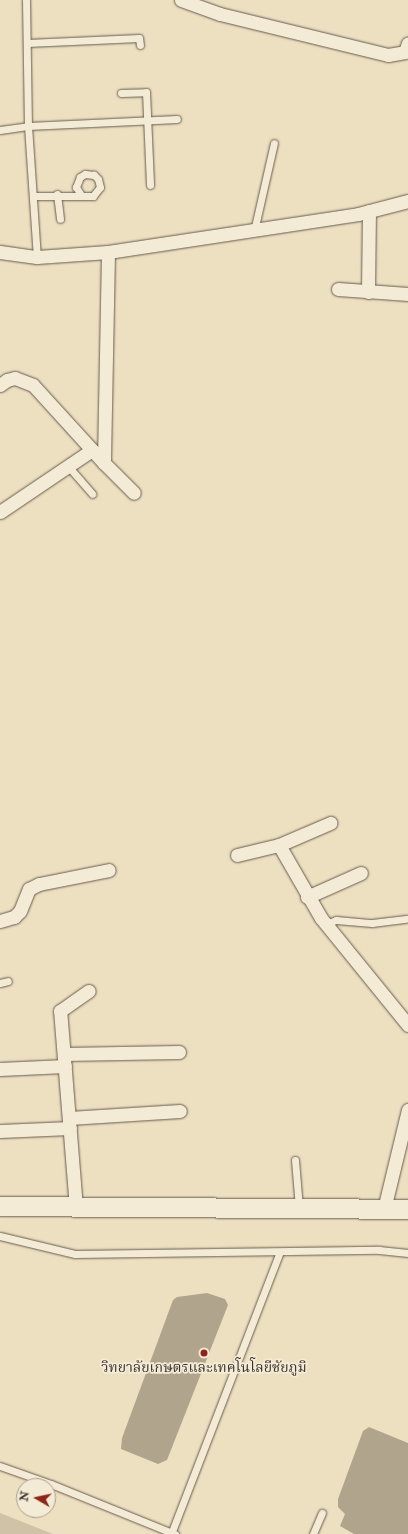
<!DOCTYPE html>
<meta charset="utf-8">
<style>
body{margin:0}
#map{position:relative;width:408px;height:1534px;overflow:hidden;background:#ede0c0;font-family:"IM FELL Double Pica","Noto Serif Thai",serif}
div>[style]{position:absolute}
.green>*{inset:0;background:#cfc2a6}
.water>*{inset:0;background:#b0a48d}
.roads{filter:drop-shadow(0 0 1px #685b4f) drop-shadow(0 0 1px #685b4f)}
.lane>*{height:7px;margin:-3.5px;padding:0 3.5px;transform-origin:3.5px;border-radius:3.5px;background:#f3ebd6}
.street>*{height:13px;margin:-6.5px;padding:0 6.5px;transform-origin:6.5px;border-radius:6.5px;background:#f3ebd6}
.secondary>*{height:19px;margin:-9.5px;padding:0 9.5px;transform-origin:9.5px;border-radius:9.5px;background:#f3ebd6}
.dots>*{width:11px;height:11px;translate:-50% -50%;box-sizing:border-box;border:2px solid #f3ebd6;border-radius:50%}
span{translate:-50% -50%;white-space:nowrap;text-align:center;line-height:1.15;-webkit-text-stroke:3.5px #f3ebd6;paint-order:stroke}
.poi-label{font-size:14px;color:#3b2f29}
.north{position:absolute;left:16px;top:1478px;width:40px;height:40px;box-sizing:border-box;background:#f3ebd6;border:1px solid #a9a091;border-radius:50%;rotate:279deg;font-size:11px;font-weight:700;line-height:16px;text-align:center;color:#3b2f29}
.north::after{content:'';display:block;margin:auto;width:14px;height:18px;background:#8f2418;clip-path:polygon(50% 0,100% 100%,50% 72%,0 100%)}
</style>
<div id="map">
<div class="green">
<div style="clip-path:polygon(0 1513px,53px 1534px,0 1534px)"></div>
</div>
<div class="water">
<div style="clip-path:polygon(207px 1293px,225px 1299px,228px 1305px,167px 1460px,158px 1464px,121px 1449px,122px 1438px,173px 1300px,177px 1297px)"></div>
<div style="clip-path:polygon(369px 1427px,408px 1443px,408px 1534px,354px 1534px,340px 1526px,345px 1514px,338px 1507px,338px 1499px,363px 1431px)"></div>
</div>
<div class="roads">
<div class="lane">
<div style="left:26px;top:0;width:126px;rotate:89.1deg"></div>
<div style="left:28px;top:126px;width:131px;rotate:86.1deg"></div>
<div style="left:27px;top:43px;width:112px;rotate:-2.6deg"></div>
<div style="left:139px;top:38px;width:7px;rotate:82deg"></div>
<div style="left:121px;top:93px;width:25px;rotate:-2deg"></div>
<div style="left:146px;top:92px;width:93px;rotate:87.5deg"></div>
<div style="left:0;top:130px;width:28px;rotate:-8deg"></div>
<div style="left:28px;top:126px;width:149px;rotate:-2.7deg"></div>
<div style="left:57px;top:194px;width:25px;rotate:83deg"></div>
<div style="left:33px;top:196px;width:60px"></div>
<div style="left:93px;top:196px;width:11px;rotate:-52deg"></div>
<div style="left:100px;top:187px;width:8px;rotate:-104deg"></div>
<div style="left:98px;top:179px;width:6px;rotate:-135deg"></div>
<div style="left:94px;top:175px;width:9px;rotate:-174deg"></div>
<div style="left:85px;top:174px;width:6px;rotate:149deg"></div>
<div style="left:80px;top:177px;width:11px;rotate:112deg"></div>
<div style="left:76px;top:187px;width:9px;rotate:58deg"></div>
<div style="left:254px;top:231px;width:90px;rotate:-77.2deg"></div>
<div style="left:68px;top:466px;width:37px;rotate:49deg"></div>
<div style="left:326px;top:924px;width:11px;rotate:-22deg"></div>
<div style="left:336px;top:920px;width:36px;rotate:5deg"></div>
<div style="left:372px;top:923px;width:34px;rotate:-7deg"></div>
<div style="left:0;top:983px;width:8px;rotate:-14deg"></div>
<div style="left:295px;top:1160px;width:48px;rotate:85.2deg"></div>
<div style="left:0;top:1236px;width:77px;rotate:13.5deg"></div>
<div style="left:75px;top:1254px;width:304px;rotate:-0.8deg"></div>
<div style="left:379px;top:1250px;width:29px;rotate:6deg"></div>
<div style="left:0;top:1466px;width:54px;rotate:19.4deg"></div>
<div style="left:51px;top:1484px;width:134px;rotate:22deg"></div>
<div style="left:171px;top:1534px;width:302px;rotate:-68.9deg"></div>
<div style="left:313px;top:1534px;width:23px;rotate:-67deg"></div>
</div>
<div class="street">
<div style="left:181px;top:0;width:41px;rotate:19.7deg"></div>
<div style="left:220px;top:14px;width:173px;rotate:13.7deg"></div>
<div style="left:388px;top:55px;width:17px;rotate:-10deg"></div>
<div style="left:405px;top:52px;width:9px;rotate:-72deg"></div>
<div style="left:0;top:252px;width:37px;rotate:8deg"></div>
<div style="left:37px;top:257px;width:71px;rotate:-4deg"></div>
<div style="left:108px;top:252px;width:253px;rotate:-8.6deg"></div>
<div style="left:358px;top:214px;width:52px;rotate:-14.6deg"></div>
<div style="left:108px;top:252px;width:211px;rotate:91.1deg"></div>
<div style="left:104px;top:463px;width:42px;rotate:45deg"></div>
<div style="left:338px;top:289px;width:70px;rotate:4.1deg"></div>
<div style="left:368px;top:292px;width:81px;rotate:-89.3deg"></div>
<div style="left:0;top:385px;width:9px;rotate:-36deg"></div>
<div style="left:7px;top:380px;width:8px;rotate:-14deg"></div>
<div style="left:15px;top:378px;width:19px;rotate:21deg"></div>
<div style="left:33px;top:385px;width:105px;rotate:47.7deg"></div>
<div style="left:0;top:512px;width:111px;rotate:-34deg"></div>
<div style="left:279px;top:845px;width:84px;rotate:60.1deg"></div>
<div style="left:321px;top:918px;width:138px;rotate:50.9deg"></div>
<div style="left:237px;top:855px;width:43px;rotate:-13.4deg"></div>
<div style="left:279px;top:845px;width:56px;rotate:-23.3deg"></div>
<div style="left:307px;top:897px;width:59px;rotate:-24deg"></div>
<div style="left:0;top:921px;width:15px;rotate:-16deg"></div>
<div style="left:14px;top:917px;width:8px;rotate:-45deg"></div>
<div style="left:20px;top:911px;width:24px;rotate:-68deg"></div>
<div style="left:29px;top:889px;width:11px;rotate:-27deg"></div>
<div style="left:39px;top:884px;width:71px;rotate:-11.3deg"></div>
<div style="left:64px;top:1054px;width:115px;rotate:-1deg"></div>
<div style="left:0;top:1069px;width:65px;rotate:-2.6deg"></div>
<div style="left:69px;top:1118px;width:111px;rotate:-3.6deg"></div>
<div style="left:0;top:1131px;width:70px;rotate:-2.5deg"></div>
<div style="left:76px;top:1208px;width:198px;rotate:-94.6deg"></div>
<div style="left:60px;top:1011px;width:35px;rotate:-35deg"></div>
<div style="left:384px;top:1209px;width:102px;rotate:-76.4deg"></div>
</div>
<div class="secondary">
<div style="left:0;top:1206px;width:408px;rotate:0.4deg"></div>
</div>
</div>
<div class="dots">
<div style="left:204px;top:1353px;background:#8f2418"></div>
</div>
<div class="poi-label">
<span style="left:204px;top:1368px">วิทยาลัยเกษตรและเทคโนโลยีชัยภูมิ</span>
</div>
<div class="north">N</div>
</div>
